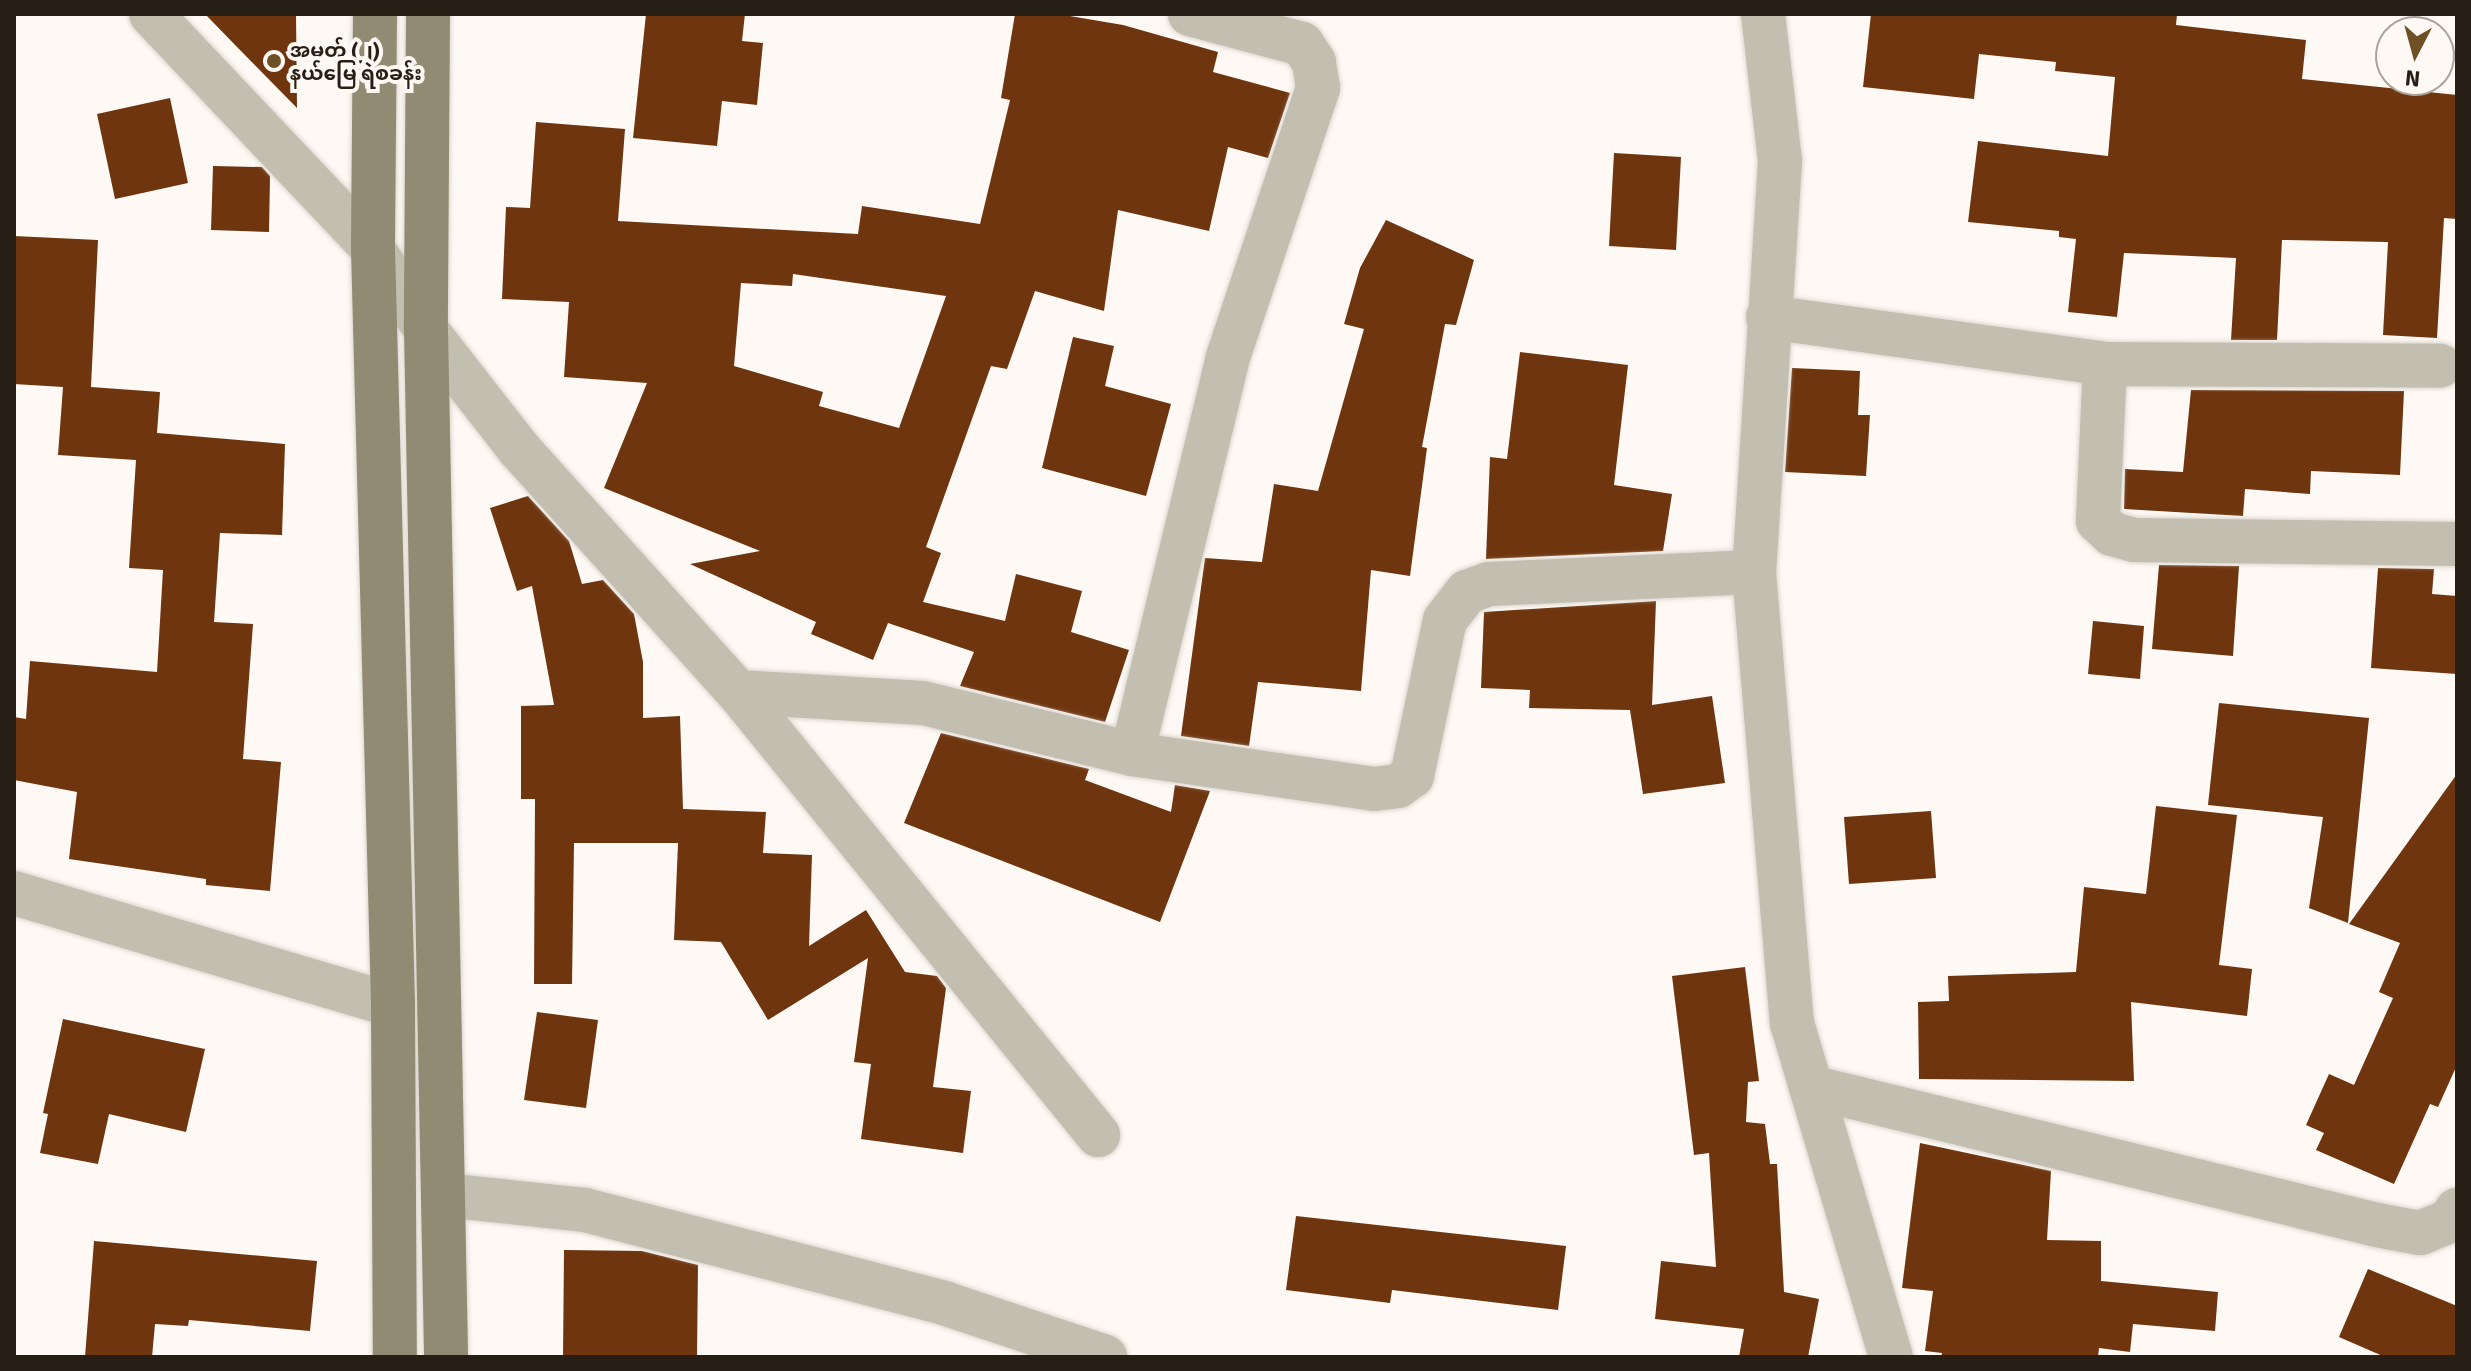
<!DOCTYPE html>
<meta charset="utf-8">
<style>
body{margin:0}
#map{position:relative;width:2471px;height:1371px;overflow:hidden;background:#fef9f4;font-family:Signika,"Noto Sans Myanmar",sans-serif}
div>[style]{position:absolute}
.building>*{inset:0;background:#6e350f}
.roads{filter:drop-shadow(0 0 2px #dcd6d0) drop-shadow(0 0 2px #dcd6d0)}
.minor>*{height:44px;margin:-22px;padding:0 22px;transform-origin:22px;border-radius:22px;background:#c2beb0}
.primary>*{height:44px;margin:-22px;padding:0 22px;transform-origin:22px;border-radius:22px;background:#928b73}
.dots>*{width:22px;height:22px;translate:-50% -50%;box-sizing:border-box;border:4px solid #fef9f4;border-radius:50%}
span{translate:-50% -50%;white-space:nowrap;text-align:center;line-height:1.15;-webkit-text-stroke:8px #fef9f4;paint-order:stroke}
.poi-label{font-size:20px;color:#271f15;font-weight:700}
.left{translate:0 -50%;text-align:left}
.frame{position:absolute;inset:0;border:16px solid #271f15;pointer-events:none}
.north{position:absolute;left:2375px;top:16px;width:80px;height:80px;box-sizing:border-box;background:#fef9f4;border:2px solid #a8a29b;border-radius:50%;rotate:186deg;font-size:22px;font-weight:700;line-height:32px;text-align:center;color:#271f15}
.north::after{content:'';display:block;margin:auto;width:28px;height:36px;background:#6d5023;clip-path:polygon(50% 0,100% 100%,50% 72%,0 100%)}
</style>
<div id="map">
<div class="building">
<div style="clip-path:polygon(205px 14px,296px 14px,297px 108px,239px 49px)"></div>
<div style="clip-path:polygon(646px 14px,745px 14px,742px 41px,763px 43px,757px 105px,722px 101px,717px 146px,633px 138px)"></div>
<div style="clip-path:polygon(evenodd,1015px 14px,1058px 14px,1123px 25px,1218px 52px,1213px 72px,1290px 93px,1268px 158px,1228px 147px,1209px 231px,1118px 210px,1104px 311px,1035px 291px,1007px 369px,991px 366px,926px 547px,941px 553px,923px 602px,1005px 621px,1016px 574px,1082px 591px,1071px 632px,1129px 650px,1105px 722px,960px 686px,974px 652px,888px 623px,873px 660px,811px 634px,816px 622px,690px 564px,760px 551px,604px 488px,647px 383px,564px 377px,569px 302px,502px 299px,506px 207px,530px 208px,536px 122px,625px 129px,618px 221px,858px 234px,862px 206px,980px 224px,1010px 100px,1001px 98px,1015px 14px,793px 274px,946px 296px,899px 428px,819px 406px,823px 392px,734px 366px,741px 283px,792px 286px,793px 274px)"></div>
<div style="clip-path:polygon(1871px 14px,2177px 14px,2176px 25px,2306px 40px,2302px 79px,2457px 95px,2457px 219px,2444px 218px,2437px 338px,2383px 335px,2388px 242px,2282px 240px,2277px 340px,2231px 340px,2236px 258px,2124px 253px,2117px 317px,2068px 312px,2076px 239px,2059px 237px,2059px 231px,1968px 222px,1978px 141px,2108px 156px,2115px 77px,2055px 71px,2056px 62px,1979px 54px,1974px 99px,1863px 87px)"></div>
<div style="clip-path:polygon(170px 98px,188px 183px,115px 199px,97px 114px)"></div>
<div style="clip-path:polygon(1614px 153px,1681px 157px,1676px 250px,1609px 246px)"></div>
<div style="clip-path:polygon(213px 166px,262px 167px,270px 176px,269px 232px,211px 230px)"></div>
<div style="clip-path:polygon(1386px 220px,1474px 260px,1456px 325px,1445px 324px,1422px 447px,1427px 448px,1410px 576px,1371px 570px,1361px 691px,1258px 682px,1249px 746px,1181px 736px,1205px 558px,1262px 562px,1274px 484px,1318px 491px,1364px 329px,1344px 324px,1360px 268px)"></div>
<div style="clip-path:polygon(14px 236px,98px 240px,91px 387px,160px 392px,157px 433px,285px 444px,282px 535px,220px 533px,214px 622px,253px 624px,243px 759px,281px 762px,270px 891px,206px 885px,206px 879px,69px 859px,77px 792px,14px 780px,14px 717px,26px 719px,30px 661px,157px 672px,163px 570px,129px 568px,136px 460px,58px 455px,63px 387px,14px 384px)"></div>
<div style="clip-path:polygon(1073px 337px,1114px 346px,1105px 386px,1171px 404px,1146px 496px,1042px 468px)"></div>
<div style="clip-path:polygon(1520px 352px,1628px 365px,1614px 485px,1672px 494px,1663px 551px,1486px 559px,1490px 457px,1507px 459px)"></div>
<div style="clip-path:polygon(1792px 368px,1860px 371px,1858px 415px,1870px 415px,1866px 476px,1785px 472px)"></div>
<div style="clip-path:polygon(2191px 390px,2404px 391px,2400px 475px,2311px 471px,2310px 494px,2245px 489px,2243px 516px,2124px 509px,2125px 469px,2183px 472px)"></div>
<div style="clip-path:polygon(528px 496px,569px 541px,582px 584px,603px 580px,634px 614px,643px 662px,643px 718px,680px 716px,683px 809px,766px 812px,763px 853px,812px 855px,809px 946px,866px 910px,905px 972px,937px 976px,946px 988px,933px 1087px,971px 1091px,963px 1153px,861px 1139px,871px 1064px,854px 1062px,868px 958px,768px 1020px,721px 942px,674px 940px,678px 843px,574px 843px,572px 984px,534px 984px,535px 799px,521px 799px,521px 706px,554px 705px,532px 586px,517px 591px,490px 508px)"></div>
<div style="clip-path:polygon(2159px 565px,2239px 566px,2233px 656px,2152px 649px)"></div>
<div style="clip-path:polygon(2378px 568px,2434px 569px,2432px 594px,2457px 596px,2457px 674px,2371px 668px)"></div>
<div style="clip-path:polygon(1656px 601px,1652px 705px,1712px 696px,1725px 783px,1643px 794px,1630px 710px,1529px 708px,1530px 690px,1481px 688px,1484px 612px)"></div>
<div style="clip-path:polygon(2093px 621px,2144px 626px,2140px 679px,2088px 674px)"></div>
<div style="clip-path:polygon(2219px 703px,2369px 718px,2348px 923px,2309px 908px,2323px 817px,2208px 805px)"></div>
<div style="clip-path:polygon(941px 733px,1089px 769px,1085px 780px,1171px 812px,1175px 785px,1210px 791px,1160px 922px,904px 823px)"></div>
<div style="clip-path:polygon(2457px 774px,2457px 1065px,2438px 1107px,2430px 1104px,2394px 1184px,2316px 1150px,2324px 1133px,2306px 1125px,2329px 1074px,2354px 1085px,2393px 998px,2379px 992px,2400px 943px,2349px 924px)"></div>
<div style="clip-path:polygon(2156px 806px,2237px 815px,2219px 965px,2252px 969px,2247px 1016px,2131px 1002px,2134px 1081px,1919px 1079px,1918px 1002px,1949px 1001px,1948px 976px,2076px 972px,2084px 887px,2146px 894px)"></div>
<div style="clip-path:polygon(1931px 811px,1936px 878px,1849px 884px,1844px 817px)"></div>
<div style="clip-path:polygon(1745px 967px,1759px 1081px,1748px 1082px,1746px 1122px,1765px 1124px,1770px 1164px,1777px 1164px,1784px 1292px,1819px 1299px,1808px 1357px,1739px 1357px,1744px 1329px,1655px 1319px,1661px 1261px,1716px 1267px,1709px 1153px,1694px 1155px,1672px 976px)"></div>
<div style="clip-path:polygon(537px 1012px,598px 1020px,586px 1108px,524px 1100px)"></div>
<div style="clip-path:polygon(63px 1019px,205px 1049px,186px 1132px,109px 1114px,98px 1164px,40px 1153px,48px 1114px,43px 1113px)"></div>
<div style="clip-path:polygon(1920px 1143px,2051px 1171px,2047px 1240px,2101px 1241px,2101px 1281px,2218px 1292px,2215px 1331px,2133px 1324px,2130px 1352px,2099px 1348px,2098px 1357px,1941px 1357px,1942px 1353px,1925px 1351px,1933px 1291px,1902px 1288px)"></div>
<div style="clip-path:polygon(1296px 1216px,1566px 1246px,1558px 1310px,1392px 1290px,1390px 1303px,1286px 1290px)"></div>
<div style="clip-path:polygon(94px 1241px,317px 1261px,310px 1331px,189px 1320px,188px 1326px,155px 1324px,152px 1357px,85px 1357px)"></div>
<div style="clip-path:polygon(564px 1250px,642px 1251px,698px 1265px,697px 1357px,563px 1357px)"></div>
<div style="clip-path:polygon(2368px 1269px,2457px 1306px,2457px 1357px,2385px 1357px,2339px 1337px)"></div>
</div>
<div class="roads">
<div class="minor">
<div style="left:151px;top:14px;width:323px;rotate:46.6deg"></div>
<div style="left:373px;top:249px;width:97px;rotate:56.8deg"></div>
<div style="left:426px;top:330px;width:151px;rotate:52deg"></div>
<div style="left:519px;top:449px;width:327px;rotate:48deg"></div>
<div style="left:738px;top:692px;width:571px;rotate:50.9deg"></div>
<div style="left:1763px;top:14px;width:148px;rotate:83.4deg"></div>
<div style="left:1780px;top:161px;width:412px;rotate:93.6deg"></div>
<div style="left:1754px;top:572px;width:453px;rotate:85.2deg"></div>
<div style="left:1792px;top:1023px;width:348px;rotate:73.5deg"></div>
<div style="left:1768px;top:317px;width:340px;rotate:7.9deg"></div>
<div style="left:2105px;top:364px;width:157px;rotate:92.6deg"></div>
<div style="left:2098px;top:521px;width:19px;rotate:43deg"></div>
<div style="left:2112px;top:534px;width:23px;rotate:15deg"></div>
<div style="left:2134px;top:540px;width:323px;rotate:0.7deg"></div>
<div style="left:2105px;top:364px;width:335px;rotate:0.3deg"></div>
<div style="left:738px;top:692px;width:185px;rotate:3.4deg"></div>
<div style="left:923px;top:703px;width:215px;rotate:13.7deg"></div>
<div style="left:1132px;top:754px;width:245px;rotate:8.2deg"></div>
<div style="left:1374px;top:789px;width:24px;rotate:-7deg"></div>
<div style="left:1398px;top:786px;width:17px;rotate:-36deg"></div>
<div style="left:1412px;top:776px;width:159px;rotate:-78.1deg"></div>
<div style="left:1445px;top:620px;width:36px;rotate:-52deg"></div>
<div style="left:1467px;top:592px;width:23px;rotate:-20deg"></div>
<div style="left:1489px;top:584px;width:265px;rotate:-2.6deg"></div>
<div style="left:1132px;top:754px;width:405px;rotate:-76.4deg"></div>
<div style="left:1227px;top:360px;width:287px;rotate:-71.5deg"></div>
<div style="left:1318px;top:88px;width:26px;rotate:-99deg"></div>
<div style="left:1314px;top:62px;width:22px;rotate:-124deg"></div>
<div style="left:1302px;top:44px;width:116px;rotate:-165deg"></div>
<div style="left:14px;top:893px;width:395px;rotate:16.5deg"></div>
<div style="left:1811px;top:1087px;width:583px;rotate:13.7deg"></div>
<div style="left:2377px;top:1225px;width:44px;rotate:10.5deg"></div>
<div style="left:2420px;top:1233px;width:32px;rotate:-22deg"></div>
<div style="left:2450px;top:1221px;width:13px;rotate:-58deg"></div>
<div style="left:444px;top:1195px;width:142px;rotate:6.1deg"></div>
<div style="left:585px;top:1210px;width:371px;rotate:14.5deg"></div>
<div style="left:944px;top:1303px;width:170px;rotate:18.5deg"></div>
</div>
<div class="primary">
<div style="left:375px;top:14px;width:235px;rotate:90.5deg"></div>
<div style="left:373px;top:249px;width:756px;rotate:88.48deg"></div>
<div style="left:393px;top:1005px;width:352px;rotate:89.7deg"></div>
<div style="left:428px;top:14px;width:316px;rotate:90.4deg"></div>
<div style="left:426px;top:330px;width:1027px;rotate:88.88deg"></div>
</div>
</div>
<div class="dots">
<div style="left:274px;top:61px;background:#6d5023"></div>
</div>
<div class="poi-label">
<span class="left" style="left:290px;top:62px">အမှတ် (၂)<br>နယ်မြေ ရဲစခန်း</span>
</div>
<div class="frame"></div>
<div class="north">N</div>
</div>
